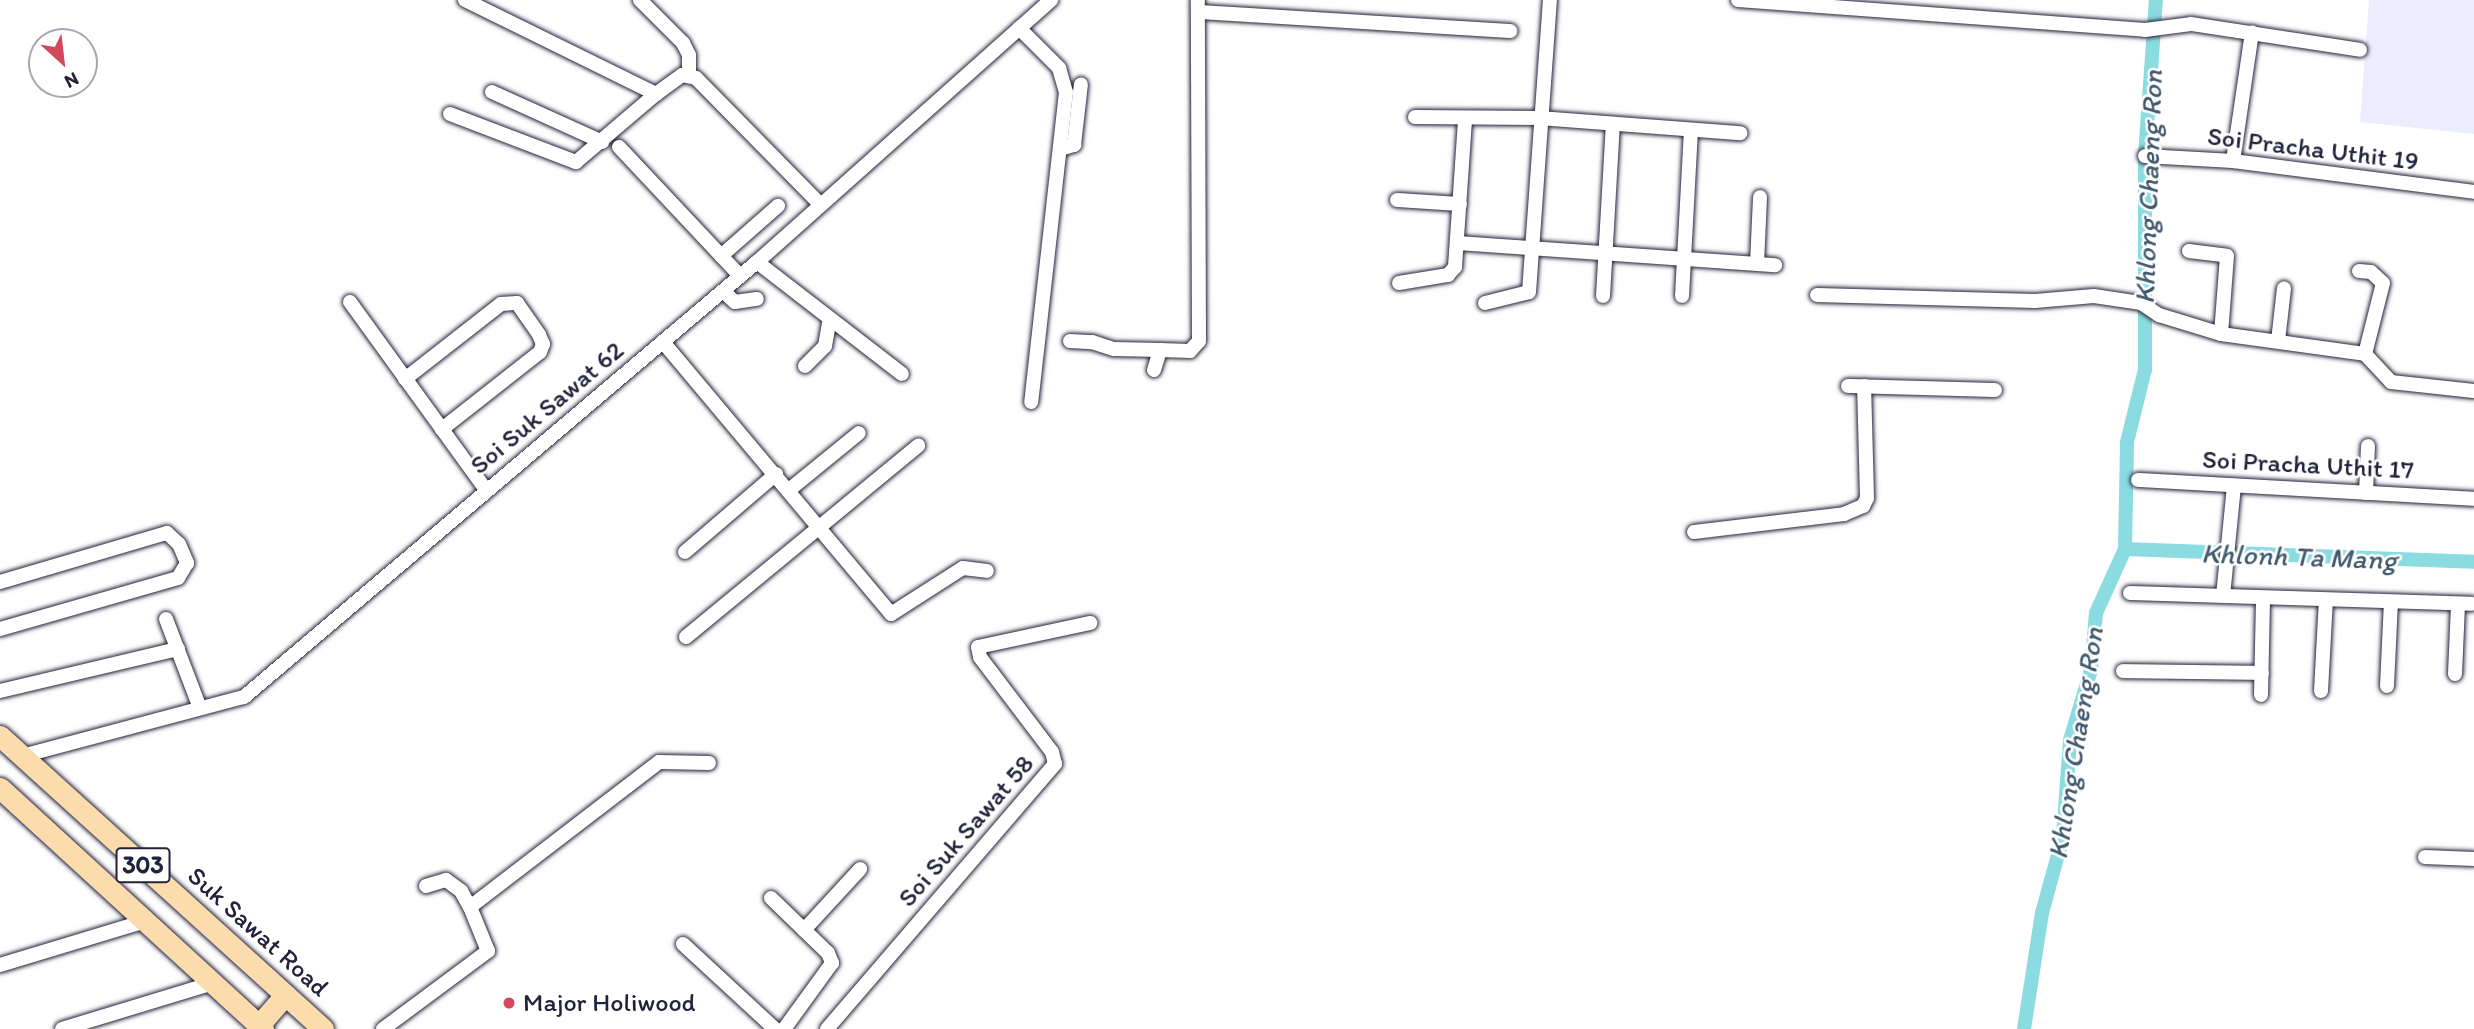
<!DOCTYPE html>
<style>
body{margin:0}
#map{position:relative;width:2474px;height:1029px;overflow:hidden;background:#fff;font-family:Itim,sans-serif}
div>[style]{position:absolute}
.built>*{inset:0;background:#ebedfc}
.canal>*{height:14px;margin:-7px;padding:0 7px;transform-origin:7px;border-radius:7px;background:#8bdce1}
.roads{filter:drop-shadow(0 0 2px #22223b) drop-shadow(0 0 2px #22223b)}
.street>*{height:14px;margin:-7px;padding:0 7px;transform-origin:7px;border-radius:7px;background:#fff}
.primary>*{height:21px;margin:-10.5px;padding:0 10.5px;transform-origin:10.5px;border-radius:10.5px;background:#fcdcac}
.dots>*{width:19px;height:19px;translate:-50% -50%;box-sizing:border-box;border:4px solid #fff;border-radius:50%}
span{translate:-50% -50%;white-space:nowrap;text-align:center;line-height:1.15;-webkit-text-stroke:5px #fff;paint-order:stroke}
.shield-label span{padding:2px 5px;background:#fff;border:2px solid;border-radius:5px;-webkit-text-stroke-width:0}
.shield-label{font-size:24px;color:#22223b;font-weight:700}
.street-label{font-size:26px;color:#22223b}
.poi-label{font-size:26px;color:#22223b}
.left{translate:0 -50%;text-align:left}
.water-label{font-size:28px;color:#425a6d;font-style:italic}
.north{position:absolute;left:28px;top:28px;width:70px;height:70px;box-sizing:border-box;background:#fff;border:2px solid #a7a7b1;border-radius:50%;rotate:153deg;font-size:19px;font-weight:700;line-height:28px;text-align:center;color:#22223b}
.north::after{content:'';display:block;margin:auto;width:24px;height:32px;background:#d1495b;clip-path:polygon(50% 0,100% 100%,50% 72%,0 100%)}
</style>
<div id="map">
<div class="built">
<div style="clip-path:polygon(2369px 0,2474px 0,2474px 134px,2360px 122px)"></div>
</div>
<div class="canal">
<div style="left:2125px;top:549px;width:349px;rotate:2.1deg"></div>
<div style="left:2024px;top:1029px;width:117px;rotate:-81.2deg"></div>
<div style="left:2042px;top:913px;width:80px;rotate:-74.7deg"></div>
<div style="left:2063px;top:836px;width:96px;rotate:-85.8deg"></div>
<div style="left:2070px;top:740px;width:73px;rotate:-73.3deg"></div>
<div style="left:2091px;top:670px;width:57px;rotate:-85deg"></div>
<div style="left:2096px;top:613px;width:70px;rotate:-65.6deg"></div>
<div style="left:2125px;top:549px;width:107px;rotate:-88.9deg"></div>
<div style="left:2127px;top:442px;width:75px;rotate:-76.1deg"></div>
<div style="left:2145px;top:369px;width:213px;rotate:-90deg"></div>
<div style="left:2145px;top:156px;width:156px;rotate:-86deg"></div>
</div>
<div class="roads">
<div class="street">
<div style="left:465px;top:0;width:213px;rotate:26.2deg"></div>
<div style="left:656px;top:94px;width:32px;rotate:-36deg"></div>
<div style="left:682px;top:75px;width:14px;rotate:12deg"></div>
<div style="left:696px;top:78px;width:178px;rotate:45.5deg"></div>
<div style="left:640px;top:0;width:61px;rotate:45deg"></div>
<div style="left:683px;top:43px;width:13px;rotate:63deg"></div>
<div style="left:689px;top:55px;width:19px;rotate:90deg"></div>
<div style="left:1738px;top:0;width:408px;rotate:4.2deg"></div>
<div style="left:2145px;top:30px;width:46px;rotate:-7.4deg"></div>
<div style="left:2191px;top:24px;width:171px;rotate:8.7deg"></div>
<div style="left:1199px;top:12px;width:312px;rotate:3.5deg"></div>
<div style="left:1019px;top:28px;width:57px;rotate:45deg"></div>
<div style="left:1059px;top:68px;width:25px;rotate:74deg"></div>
<div style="left:1066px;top:92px;width:312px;rotate:96.4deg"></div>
<div style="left:492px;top:92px;width:121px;rotate:24.4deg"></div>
<div style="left:450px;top:114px;width:135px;rotate:20.9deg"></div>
<div style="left:576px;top:162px;width:105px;rotate:-40.4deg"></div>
<div style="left:1415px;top:117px;width:124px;rotate:0.5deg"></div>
<div style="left:1539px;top:118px;width:202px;rotate:4.3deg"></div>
<div style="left:619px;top:147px;width:177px;rotate:46.8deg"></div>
<div style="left:1060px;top:149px;width:15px;rotate:-16deg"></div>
<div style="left:1074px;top:145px;width:61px;rotate:-83.5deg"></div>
<div style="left:2145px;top:156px;width:88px;rotate:3.3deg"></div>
<div style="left:2233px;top:161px;width:243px;rotate:7.3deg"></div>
<div style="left:2233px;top:161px;width:130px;rotate:-81.6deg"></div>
<div style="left:1397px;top:200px;width:63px;rotate:3.6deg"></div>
<div style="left:1458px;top:243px;width:318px;rotate:4deg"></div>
<div style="left:2189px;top:251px;width:38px;rotate:7deg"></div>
<div style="left:2227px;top:256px;width:78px;rotate:94.4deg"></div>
<div style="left:721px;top:256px;width:76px;rotate:-41.3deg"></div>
<div style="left:757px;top:262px;width:183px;rotate:37.7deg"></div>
<div style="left:1757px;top:264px;width:67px;rotate:-87.4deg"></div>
<div style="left:2359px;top:271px;width:12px;rotate:5deg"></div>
<div style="left:2371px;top:272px;width:16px;rotate:43deg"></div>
<div style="left:2383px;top:283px;width:73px;rotate:104.2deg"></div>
<div style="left:1399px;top:283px;width:50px;rotate:-9.3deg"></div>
<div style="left:1448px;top:275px;width:11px;rotate:-49deg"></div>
<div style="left:1455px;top:267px;width:148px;rotate:-86.1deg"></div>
<div style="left:723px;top:291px;width:16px;rotate:43deg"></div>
<div style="left:735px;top:302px;width:22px;rotate:-8deg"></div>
<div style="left:1817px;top:295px;width:218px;rotate:1.6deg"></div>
<div style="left:2035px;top:301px;width:59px;rotate:-4.8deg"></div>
<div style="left:2094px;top:296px;width:48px;rotate:8.5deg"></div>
<div style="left:2141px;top:303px;width:22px;rotate:34deg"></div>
<div style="left:2159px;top:315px;width:65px;rotate:17deg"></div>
<div style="left:2221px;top:334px;width:145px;rotate:7.9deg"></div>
<div style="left:2365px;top:354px;width:38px;rotate:47deg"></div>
<div style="left:2391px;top:382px;width:83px;rotate:6.2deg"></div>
<div style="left:1603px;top:296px;width:171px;rotate:-86.7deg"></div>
<div style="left:1682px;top:296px;width:165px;rotate:-86.9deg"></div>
<div style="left:350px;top:302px;width:233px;rotate:54.1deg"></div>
<div style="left:1485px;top:303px;width:45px;rotate:-14deg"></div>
<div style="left:1529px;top:292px;width:293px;rotate:-85.9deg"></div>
<div style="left:1070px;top:341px;width:22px;rotate:3deg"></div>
<div style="left:1092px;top:342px;width:23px;rotate:18deg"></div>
<div style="left:1114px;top:349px;width:46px;rotate:1.2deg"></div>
<div style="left:2278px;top:341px;width:53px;rotate:-83.5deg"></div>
<div style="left:663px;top:342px;width:355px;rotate:50deg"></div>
<div style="left:891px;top:614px;width:85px;rotate:-32.6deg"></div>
<div style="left:963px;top:568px;width:24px;rotate:7deg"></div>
<div style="left:805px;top:366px;width:28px;rotate:-45deg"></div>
<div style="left:825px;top:346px;width:27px;rotate:-80deg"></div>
<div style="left:1154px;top:370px;width:21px;rotate:-73deg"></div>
<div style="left:1160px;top:350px;width:30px;rotate:2deg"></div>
<div style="left:1190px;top:351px;width:13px;rotate:-48deg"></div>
<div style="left:1199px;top:341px;width:341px;rotate:-90.2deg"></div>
<div style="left:405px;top:379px;width:122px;rotate:-38deg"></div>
<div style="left:501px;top:304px;width:16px;rotate:-4deg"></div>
<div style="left:517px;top:303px;width:39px;rotate:55deg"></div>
<div style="left:539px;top:335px;width:10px;rotate:66deg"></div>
<div style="left:543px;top:344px;width:9px;rotate:111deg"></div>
<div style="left:540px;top:352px;width:125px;rotate:141.8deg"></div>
<div style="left:1848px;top:386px;width:147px;rotate:1.6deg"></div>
<div style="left:2138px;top:480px;width:337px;rotate:3.2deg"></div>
<div style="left:789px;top:490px;width:90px;rotate:-39.2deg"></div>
<div style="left:2366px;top:493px;width:47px;rotate:-87.6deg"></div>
<div style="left:1694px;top:532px;width:151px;rotate:-6.8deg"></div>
<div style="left:1844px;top:514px;width:21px;rotate:-23deg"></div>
<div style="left:1863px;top:506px;width:9px;rotate:-63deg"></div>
<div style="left:1867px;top:498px;width:112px;rotate:-91.5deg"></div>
<div style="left:685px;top:552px;width:120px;rotate:-40.6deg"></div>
<div style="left:0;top:582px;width:174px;rotate:-16.4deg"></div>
<div style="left:167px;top:533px;width:16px;rotate:43deg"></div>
<div style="left:179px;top:544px;width:21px;rotate:67deg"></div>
<div style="left:187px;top:563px;width:17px;rotate:121deg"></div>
<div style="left:178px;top:578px;width:185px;rotate:164deg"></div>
<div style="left:2130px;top:593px;width:342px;rotate:1.8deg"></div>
<div style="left:2223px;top:596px;width:111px;rotate:-84.3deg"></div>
<div style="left:166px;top:619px;width:95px;rotate:69.1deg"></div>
<div style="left:686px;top:637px;width:301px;rotate:-39.5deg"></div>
<div style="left:2123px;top:671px;width:139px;rotate:0.8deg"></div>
<div style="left:2455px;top:674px;width:70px;rotate:-87.5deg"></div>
<div style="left:2387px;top:686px;width:84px;rotate:-87.3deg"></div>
<div style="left:0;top:691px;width:183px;rotate:-13.3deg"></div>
<div style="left:2321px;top:691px;width:91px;rotate:-86.9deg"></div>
<div style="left:2261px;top:695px;width:97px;rotate:-88.8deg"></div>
<div style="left:22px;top:756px;width:230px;rotate:-14.9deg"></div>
<div style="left:244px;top:697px;width:673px;rotate:-40.3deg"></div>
<div style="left:757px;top:262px;width:394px;rotate:-41.7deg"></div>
<div style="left:2425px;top:857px;width:49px;rotate:2.3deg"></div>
<div style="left:426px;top:886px;width:21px;rotate:-17deg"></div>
<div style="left:446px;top:880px;width:19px;rotate:36deg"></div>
<div style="left:461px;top:891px;width:18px;rotate:61deg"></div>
<div style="left:771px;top:898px;width:79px;rotate:44deg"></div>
<div style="left:828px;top:953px;width:11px;rotate:68deg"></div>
<div style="left:832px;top:963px;width:82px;rotate:126deg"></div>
<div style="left:804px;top:930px;width:83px;rotate:-47.4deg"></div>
<div style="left:683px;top:944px;width:125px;rotate:42.7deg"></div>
<div style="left:0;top:965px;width:152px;rotate:-16.8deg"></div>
<div style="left:62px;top:1029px;width:158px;rotate:-16.9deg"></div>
<div style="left:383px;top:1029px;width:131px;rotate:-36.6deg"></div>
<div style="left:488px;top:951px;width:48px;rotate:-112.2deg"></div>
<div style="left:470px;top:907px;width:238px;rotate:-37.5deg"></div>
<div style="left:659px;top:762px;width:50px;rotate:1.1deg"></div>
<div style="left:827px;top:1029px;width:350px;rotate:-49.3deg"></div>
<div style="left:1055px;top:764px;width:12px;rotate:-104deg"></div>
<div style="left:1052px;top:752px;width:119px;rotate:-127.2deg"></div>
<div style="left:980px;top:657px;width:10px;rotate:-101deg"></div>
<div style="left:978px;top:647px;width:115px;rotate:-12.1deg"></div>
</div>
<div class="primary">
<div style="left:0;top:736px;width:436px;rotate:42.2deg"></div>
<div style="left:0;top:788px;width:357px;rotate:42.5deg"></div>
<div style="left:259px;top:1025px;width:40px;rotate:-49deg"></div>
</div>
</div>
<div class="dots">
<div style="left:509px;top:1003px;background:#d1495b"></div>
</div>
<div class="shield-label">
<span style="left:143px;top:865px">303</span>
</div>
<div class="street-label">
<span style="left:2313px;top:149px;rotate:7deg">Soi Pracha Uthit 19</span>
<span style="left:547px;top:408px;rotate:-40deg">Soi Suk Sawat 62</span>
<span style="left:2308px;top:465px;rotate:3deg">Soi Pracha Uthit 17</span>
<span style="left:966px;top:831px;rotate:-49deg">Soi Suk Sawat 58</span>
<span style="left:258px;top:932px;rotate:42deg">Suk Sawat Road</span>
</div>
<div class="poi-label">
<span class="left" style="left:523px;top:1003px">Major Holiwood</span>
</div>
<div class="water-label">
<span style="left:2148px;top:187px;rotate:-88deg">Khlong Chaeng Ron</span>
<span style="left:2299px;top:556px;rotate:2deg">Khlonh Ta Mang</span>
<span style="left:2075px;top:743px;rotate:-81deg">Khlong Chaeng Ron</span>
</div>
<div class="north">N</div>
</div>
